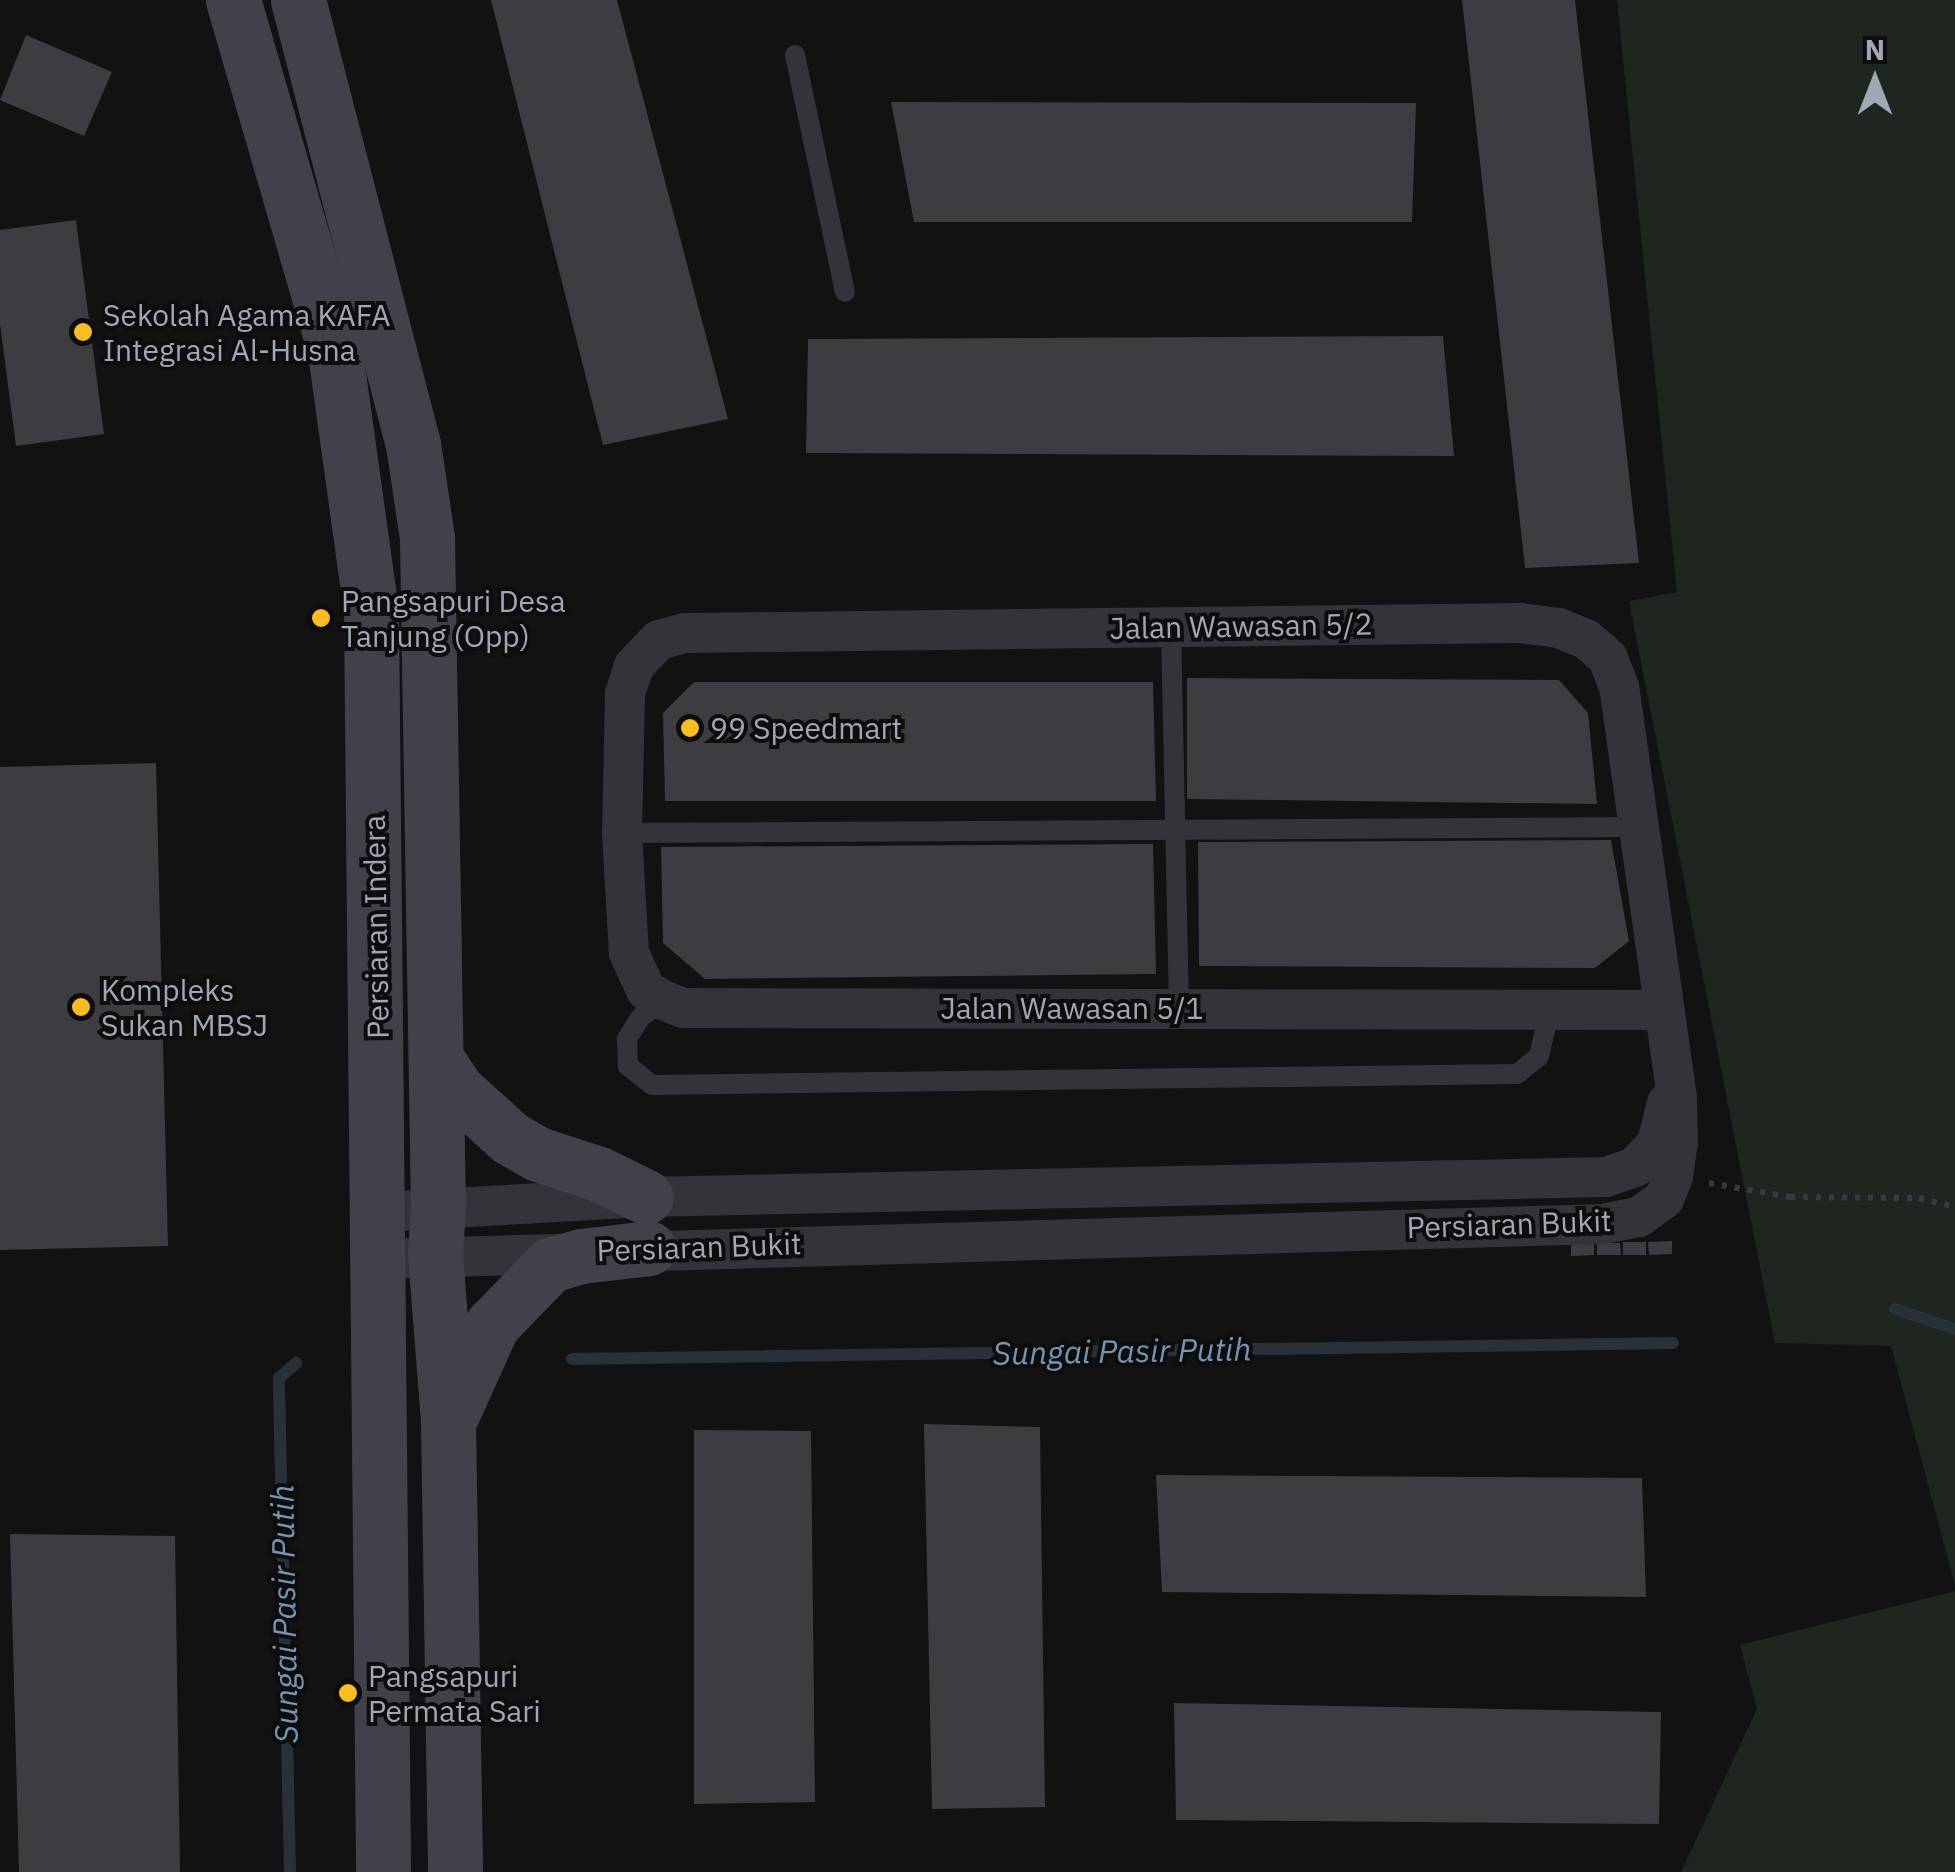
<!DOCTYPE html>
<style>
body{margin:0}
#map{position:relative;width:1955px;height:1872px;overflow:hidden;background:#121213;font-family:"IBM Plex Sans",sans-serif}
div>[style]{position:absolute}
.green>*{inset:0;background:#1e261f}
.stream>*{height:12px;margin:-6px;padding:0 6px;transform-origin:6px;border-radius:6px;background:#283038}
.building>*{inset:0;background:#3c3c41}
.path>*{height:6px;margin-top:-3px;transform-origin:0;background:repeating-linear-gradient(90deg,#393a40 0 5px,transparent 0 13px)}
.service>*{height:20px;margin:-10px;padding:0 10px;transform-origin:10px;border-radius:10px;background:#333339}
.minor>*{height:40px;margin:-20px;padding:0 20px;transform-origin:20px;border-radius:20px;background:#333339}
.secondary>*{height:55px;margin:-27.5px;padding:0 27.5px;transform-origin:27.5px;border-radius:27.5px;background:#414249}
.dots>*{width:28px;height:28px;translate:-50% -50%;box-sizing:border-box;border:5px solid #0d0d0e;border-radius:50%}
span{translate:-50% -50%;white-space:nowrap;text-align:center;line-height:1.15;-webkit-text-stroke:8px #0d0d0e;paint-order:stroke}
.poi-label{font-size:30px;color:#a2a7b5}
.left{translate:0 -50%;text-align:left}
.street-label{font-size:30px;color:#a2a7b5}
.water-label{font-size:32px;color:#7794b2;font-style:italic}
.north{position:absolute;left:1825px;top:30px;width:100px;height:100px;-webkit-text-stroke:8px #0d0d0e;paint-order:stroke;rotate:0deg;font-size:28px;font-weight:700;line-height:40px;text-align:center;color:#a2a7b5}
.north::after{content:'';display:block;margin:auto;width:35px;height:45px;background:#a2a7b5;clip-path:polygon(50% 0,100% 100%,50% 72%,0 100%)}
</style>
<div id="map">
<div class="green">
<div style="clip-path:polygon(1617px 0,1955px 0,1955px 1585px,1891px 1346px,1775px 1343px,1629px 601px,1677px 592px)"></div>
<div style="clip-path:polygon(1955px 1591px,1955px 1872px,1681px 1872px,1757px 1709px,1740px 1645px)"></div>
</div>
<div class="stream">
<div style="left:1895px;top:1309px;width:63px;rotate:18.4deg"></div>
<div style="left:572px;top:1359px;width:1101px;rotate:-0.83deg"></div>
<div style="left:290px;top:1872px;width:494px;rotate:-91.3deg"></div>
<div style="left:279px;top:1378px;width:23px;rotate:-41deg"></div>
</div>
<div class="building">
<div style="clip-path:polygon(491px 0,617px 0,728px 419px,603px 445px)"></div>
<div style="clip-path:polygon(1462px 0,1575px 0,1639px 563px,1525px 568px)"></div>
<div style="clip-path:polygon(26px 35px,112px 72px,84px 136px,0 100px)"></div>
<div style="clip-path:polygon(891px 102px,1416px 103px,1412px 222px,914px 222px)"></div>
<div style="clip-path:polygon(76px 220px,104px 434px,16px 446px,0 324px,0 230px)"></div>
<div style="clip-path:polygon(1443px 336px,1454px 456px,806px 453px,808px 339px)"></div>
<div style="clip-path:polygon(1187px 678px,1559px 680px,1588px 713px,1597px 804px,1187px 799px)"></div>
<div style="clip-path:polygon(694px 682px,1153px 682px,1156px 801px,665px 801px,663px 713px)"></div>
<div style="clip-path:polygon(156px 763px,168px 1246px,0 1250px,0 767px)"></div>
<div style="clip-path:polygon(1611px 840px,1629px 941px,1595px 968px,1199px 966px,1198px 842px)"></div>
<div style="clip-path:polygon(1153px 844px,1156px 974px,705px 979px,663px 943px,661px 847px)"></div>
<div style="clip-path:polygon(1672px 1241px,1672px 1254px,1649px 1255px,1648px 1242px)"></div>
<div style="clip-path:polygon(1623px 1242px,1646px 1242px,1646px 1255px,1623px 1255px)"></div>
<div style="clip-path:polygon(1571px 1243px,1594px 1243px,1594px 1255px,1571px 1256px)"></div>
<div style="clip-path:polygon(1597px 1243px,1620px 1243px,1621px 1255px,1597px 1255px)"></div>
<div style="clip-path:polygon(924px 1424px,1040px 1427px,1045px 1807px,932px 1809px)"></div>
<div style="clip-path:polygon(694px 1430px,811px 1431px,815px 1802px,694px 1804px)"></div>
<div style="clip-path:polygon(1156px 1475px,1642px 1478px,1646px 1597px,1162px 1592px)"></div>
<div style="clip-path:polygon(10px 1534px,175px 1536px,180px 1872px,19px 1872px)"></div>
<div style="clip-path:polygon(1174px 1703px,1661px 1712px,1659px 1824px,1176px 1820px)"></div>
</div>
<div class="path">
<div style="left:1709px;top:1183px;width:82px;rotate:9.8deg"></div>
<div style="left:1790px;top:1197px;width:129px;rotate:0.4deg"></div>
<div style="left:1919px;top:1198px;width:37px;rotate:14deg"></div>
</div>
<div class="service">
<div style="left:795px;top:55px;width:242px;rotate:78.1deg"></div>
<div style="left:1171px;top:627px;width:381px;rotate:88.8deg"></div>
<div style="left:622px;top:833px;width:1016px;rotate:-0.34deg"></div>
<div style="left:663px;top:1000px;width:29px;rotate:142deg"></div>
<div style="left:640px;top:1018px;width:25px;rotate:122deg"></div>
<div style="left:627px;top:1039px;width:27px;rotate:88deg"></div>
<div style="left:628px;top:1066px;width:31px;rotate:38deg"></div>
<div style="left:652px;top:1085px;width:865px;rotate:-0.73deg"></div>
<div style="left:1517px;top:1074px;width:28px;rotate:-39deg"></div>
<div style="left:1539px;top:1056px;width:48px;rotate:-76.8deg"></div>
</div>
<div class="minor">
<div style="left:380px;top:1212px;width:266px;rotate:-3.2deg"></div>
<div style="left:646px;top:1197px;width:960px;rotate:-1.19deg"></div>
<div style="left:1606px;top:1177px;width:31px;rotate:-19deg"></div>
<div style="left:1635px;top:1167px;width:33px;rotate:-47deg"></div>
<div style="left:1657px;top:1143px;width:41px;rotate:-76deg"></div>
<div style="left:380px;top:1259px;width:1223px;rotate:-1.64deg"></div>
<div style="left:1602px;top:1224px;width:38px;rotate:-11deg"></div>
<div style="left:1639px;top:1217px;width:31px;rotate:-36deg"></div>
<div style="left:1664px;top:1199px;width:24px;rotate:-68deg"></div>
<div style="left:1673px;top:1177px;width:34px;rotate:-82deg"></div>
<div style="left:1678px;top:1143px;width:45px;rotate:-91.3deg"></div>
<div style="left:1677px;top:1098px;width:415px;rotate:-98deg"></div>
<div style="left:1619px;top:687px;width:31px;rotate:-111deg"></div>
<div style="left:1608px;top:658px;width:29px;rotate:-139deg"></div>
<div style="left:1586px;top:639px;width:29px;rotate:-158deg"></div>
<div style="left:1559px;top:628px;width:38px;rotate:-173deg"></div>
<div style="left:1521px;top:623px;width:836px;rotate:179.31deg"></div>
<div style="left:685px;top:633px;width:27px;rotate:165deg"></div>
<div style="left:659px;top:640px;width:36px;rotate:134deg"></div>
<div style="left:634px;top:666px;width:29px;rotate:108deg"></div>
<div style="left:625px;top:694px;width:139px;rotate:91.2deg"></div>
<div style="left:622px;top:833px;width:120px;rotate:86.7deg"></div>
<div style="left:629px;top:953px;width:41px;rotate:65.3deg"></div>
<div style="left:646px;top:990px;width:20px;rotate:30deg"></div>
<div style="left:663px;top:1000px;width:22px;rotate:22deg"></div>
<div style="left:683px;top:1008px;width:980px;rotate:0.12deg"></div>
</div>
<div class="secondary">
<div style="left:233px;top:0;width:366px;rotate:73.8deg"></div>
<div style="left:335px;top:352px;width:262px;rotate:82.1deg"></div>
<div style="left:371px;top:612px;width:1260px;rotate:89.45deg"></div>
<div style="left:298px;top:0;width:459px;rotate:75.5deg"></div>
<div style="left:413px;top:444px;width:95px;rotate:81.5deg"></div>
<div style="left:427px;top:538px;width:668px;rotate:89.06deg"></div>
<div style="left:438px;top:1206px;width:49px;rotate:93.5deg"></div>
<div style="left:435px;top:1255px;width:168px;rotate:85.5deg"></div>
<div style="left:448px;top:1422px;width:450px;rotate:89.1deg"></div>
<div style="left:436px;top:1058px;width:37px;rotate:57deg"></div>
<div style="left:456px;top:1089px;width:73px;rotate:42.2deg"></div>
<div style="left:510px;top:1138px;width:32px;rotate:30deg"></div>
<div style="left:538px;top:1154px;width:64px;rotate:18.2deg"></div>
<div style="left:599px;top:1174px;width:52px;rotate:26.1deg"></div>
<div style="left:452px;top:1414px;width:98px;rotate:-65.8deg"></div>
<div style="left:492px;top:1325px;width:83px;rotate:-46deg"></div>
<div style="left:550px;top:1265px;width:32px;rotate:-16deg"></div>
<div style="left:581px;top:1256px;width:68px;rotate:-6.7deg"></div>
</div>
<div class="dots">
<div style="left:83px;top:332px;background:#fabc23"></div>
<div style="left:321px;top:618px;background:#fabc23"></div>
<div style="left:690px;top:728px;background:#fabc23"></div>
<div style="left:81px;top:1007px;background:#fabc23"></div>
<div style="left:348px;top:1693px;background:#fabc23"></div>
</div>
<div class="poi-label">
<span class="left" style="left:103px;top:332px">Sekolah Agama KAFA<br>Integrasi Al-Husna</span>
<span class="left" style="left:341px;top:618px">Pangsapuri Desa<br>Tanjung (Opp)</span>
<span class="left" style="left:710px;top:728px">99 Speedmart</span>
<span class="left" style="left:101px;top:1007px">Kompleks<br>Sukan MBSJ</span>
<span class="left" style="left:368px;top:1693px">Pangsapuri<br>Permata Sari</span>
</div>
<div class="street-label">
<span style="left:1241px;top:626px;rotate:-1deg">Jalan Wawasan 5/2</span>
<span style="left:376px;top:927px;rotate:-91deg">Persiaran Indera</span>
<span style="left:1072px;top:1008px">Jalan Wawasan 5/1</span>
<span style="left:1509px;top:1224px;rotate:-2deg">Persiaran Bukit</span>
<span style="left:699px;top:1247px;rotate:-2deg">Persiaran Bukit</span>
</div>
<div class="water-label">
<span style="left:1122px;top:1351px;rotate:-1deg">Sungai Pasir Putih</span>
<span style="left:284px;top:1614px;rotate:-91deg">Sungai Pasir Putih</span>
</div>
<div class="north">N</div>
</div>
